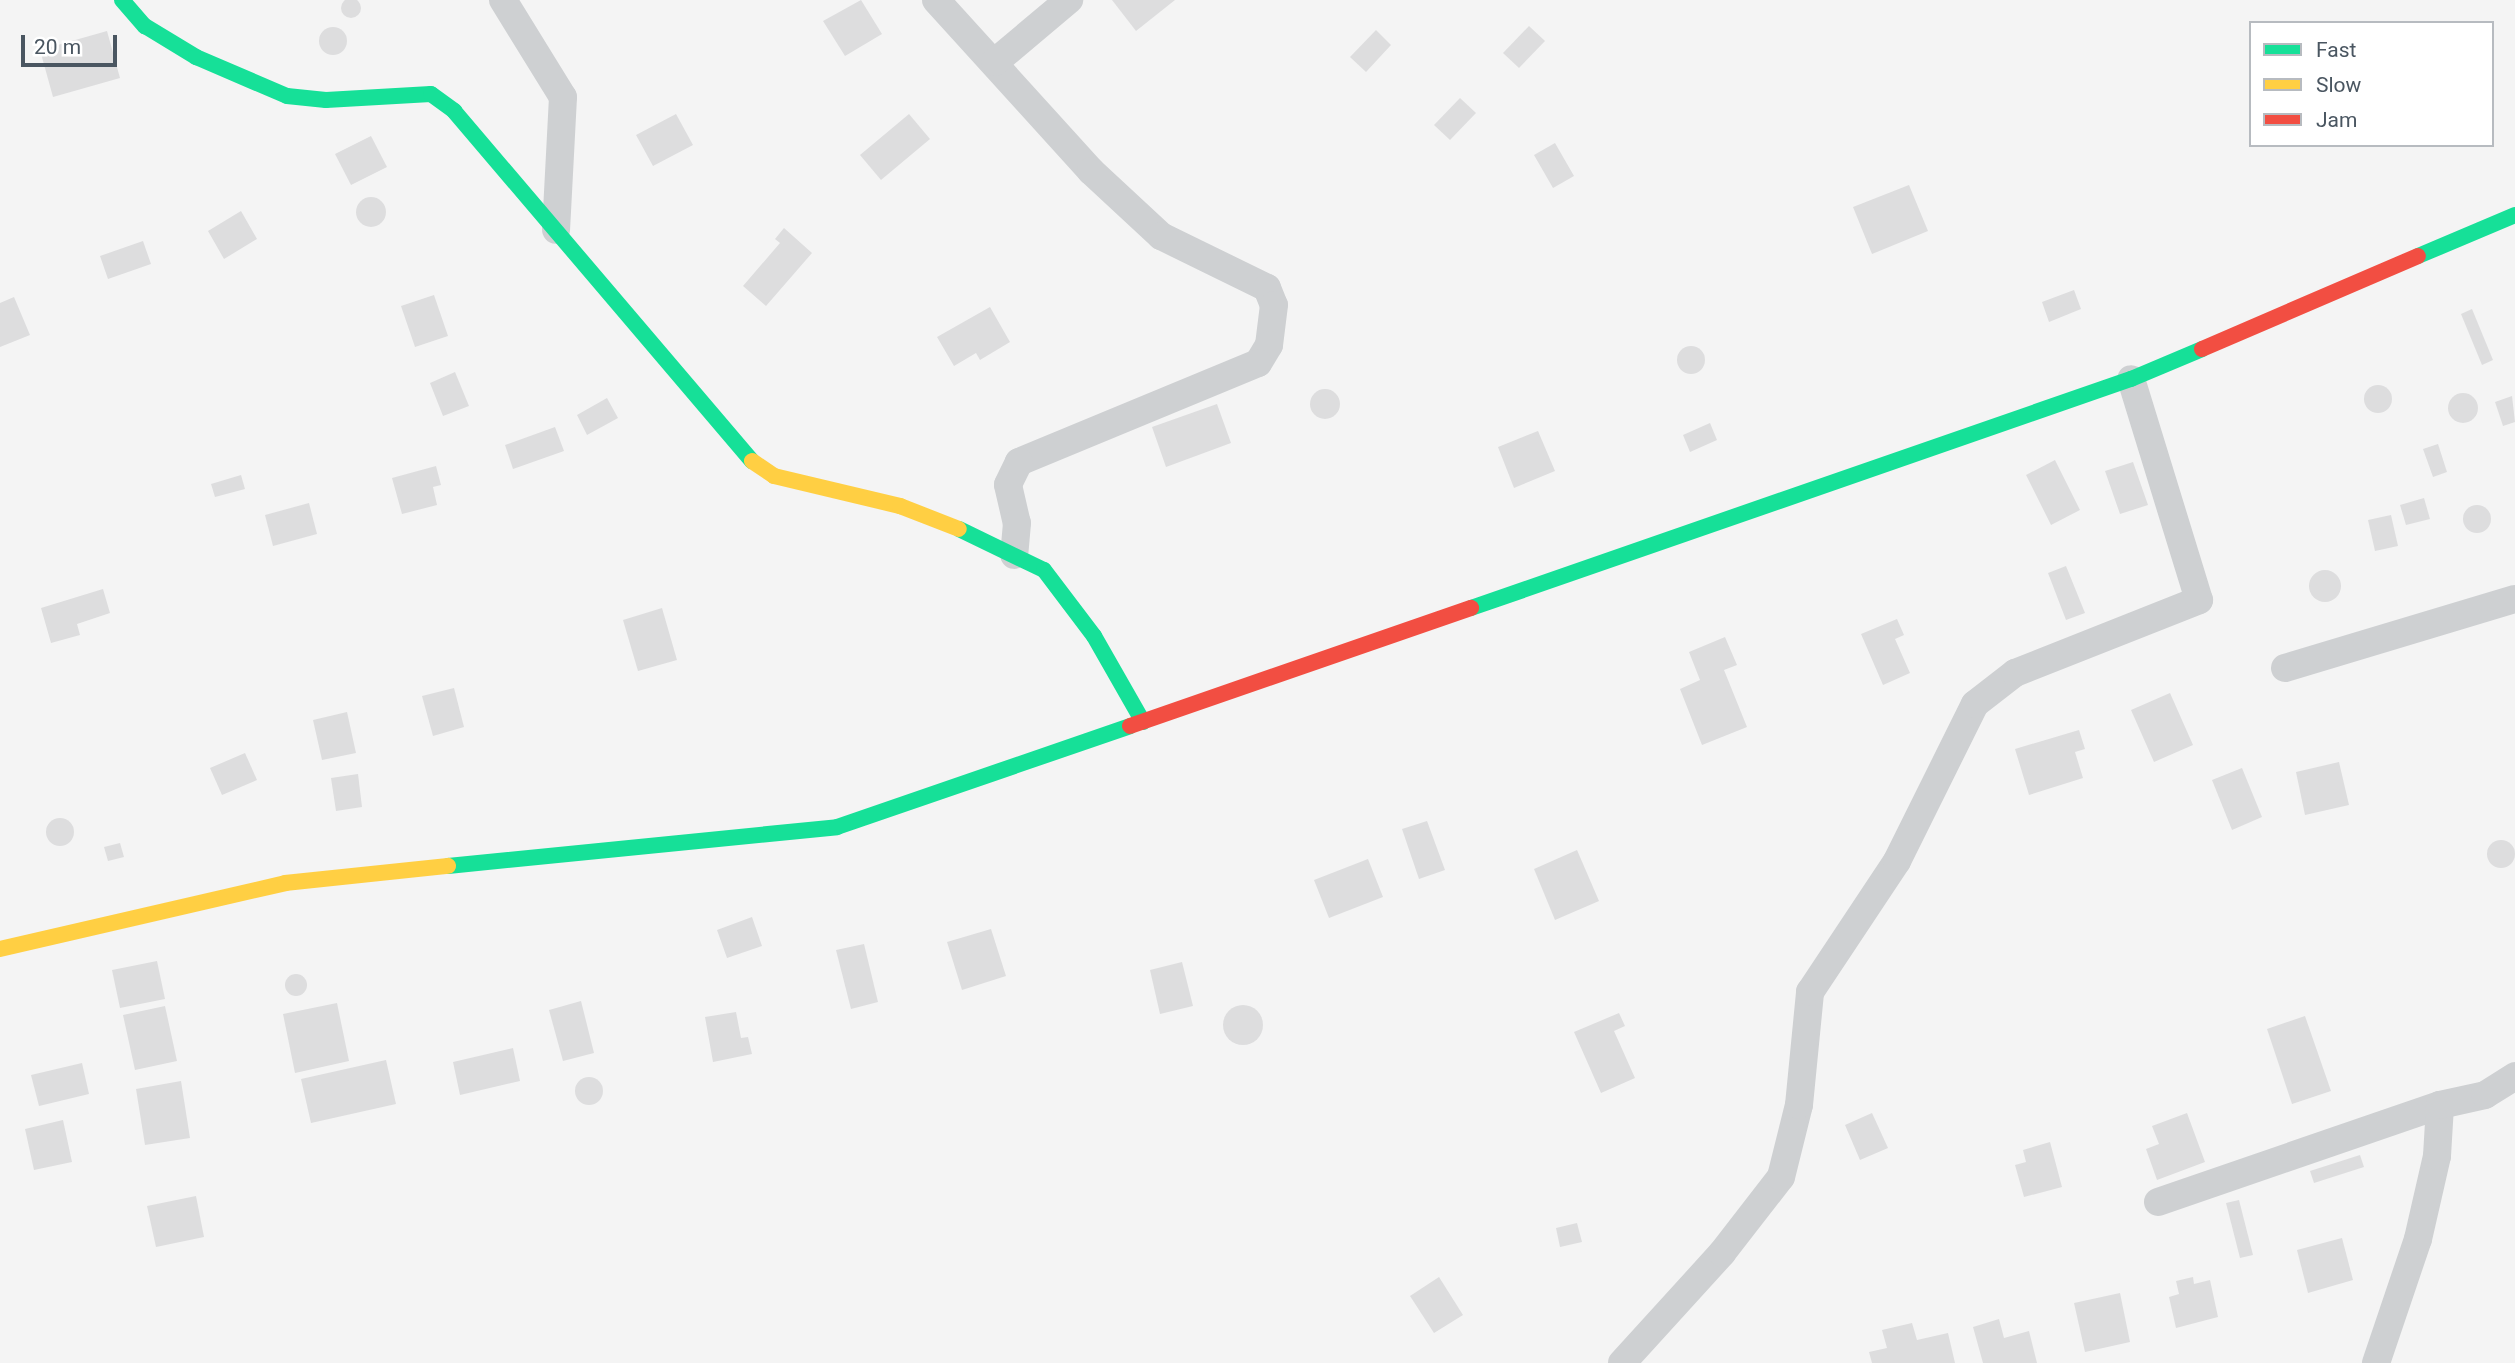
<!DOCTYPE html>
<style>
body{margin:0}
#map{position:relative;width:2515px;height:1363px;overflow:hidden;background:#f4f4f4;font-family:Roboto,sans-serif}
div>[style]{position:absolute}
.building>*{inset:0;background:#ddddde}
.round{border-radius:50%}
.street>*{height:28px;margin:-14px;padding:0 14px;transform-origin:14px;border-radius:14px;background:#ced0d2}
.fast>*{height:16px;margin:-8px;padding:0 8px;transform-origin:8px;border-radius:8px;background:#16e098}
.slow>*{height:16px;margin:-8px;padding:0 8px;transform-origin:8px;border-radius:8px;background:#ffcf43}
.jam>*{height:16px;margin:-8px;padding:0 8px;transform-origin:8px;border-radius:8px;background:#f24e42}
span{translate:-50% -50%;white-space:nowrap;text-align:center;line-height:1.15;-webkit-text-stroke:6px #fff;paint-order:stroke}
.legend{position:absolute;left:2249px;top:21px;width:245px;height:126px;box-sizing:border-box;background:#fff;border:2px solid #b7bbc0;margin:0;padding:9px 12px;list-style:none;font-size:21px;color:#4a5661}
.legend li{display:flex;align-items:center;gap:14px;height:35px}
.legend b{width:35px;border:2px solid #b7bbc0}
.scale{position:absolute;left:21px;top:35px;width:96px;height:32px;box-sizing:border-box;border:4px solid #4a5661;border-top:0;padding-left:9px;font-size:21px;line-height:24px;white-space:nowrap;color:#4a5661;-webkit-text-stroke:5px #fff;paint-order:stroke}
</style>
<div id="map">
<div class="building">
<div class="round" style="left:341px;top:-2px;width:20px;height:20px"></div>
<div style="clip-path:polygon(861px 0,882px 34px,845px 56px,823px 21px)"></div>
<div style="clip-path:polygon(1112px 0,1175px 0,1136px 31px)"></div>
<div style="clip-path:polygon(1529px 26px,1545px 41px,1519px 68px,1503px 53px)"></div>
<div class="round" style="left:319px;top:27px;width:28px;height:28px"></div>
<div style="clip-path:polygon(1376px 30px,1391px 45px,1366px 72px,1350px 57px)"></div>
<div style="clip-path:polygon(107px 31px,120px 78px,53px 97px,40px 50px)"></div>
<div style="clip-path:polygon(1460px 98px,1476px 113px,1450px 140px,1434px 125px)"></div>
<div style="clip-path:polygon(676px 114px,693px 145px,653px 166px,636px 135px)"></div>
<div style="clip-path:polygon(909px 114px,930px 139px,881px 180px,860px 155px)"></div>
<div style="clip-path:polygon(371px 136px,387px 167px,351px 185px,335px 154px)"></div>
<div style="clip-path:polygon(1555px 143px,1574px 176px,1553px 188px,1534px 155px)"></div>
<div style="clip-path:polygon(1909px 185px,1928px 231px,1872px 254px,1853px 207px)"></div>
<div class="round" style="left:356px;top:197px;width:30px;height:30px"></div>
<div style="clip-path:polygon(241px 211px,257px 239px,224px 259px,208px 231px)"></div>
<div style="clip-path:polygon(784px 228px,812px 253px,766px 306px,743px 286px,780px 243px,775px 239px)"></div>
<div style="clip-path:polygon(143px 241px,151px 264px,108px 279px,100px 256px)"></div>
<div style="clip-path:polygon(2074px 290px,2081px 309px,2049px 322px,2042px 302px)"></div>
<div style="clip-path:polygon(434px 295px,448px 336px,415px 347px,401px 306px)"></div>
<div style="clip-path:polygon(14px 297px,30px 335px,0 347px,0 303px)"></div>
<div style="clip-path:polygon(990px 307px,1010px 342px,980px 360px,976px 353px,954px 366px,937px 337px)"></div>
<div style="clip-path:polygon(2472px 309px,2493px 360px,2482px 365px,2461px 314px)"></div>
<div class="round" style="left:1677px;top:346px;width:28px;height:28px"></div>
<div style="clip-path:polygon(455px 372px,469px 406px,443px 416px,430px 383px)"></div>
<div class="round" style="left:2364px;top:385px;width:28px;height:28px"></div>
<div class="round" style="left:1310px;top:389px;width:30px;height:30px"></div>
<div class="round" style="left:2448px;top:393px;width:30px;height:30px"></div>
<div style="clip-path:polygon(2512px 396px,2515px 422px,2503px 426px,2495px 402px)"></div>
<div style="clip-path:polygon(607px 398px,618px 418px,587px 435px,577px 415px)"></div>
<div style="clip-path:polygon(1217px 404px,1231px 443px,1166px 467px,1152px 427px)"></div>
<div style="clip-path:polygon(1710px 423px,1717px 440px,1690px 452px,1683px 435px)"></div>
<div style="clip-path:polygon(555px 427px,564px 451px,513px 469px,505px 445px)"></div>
<div style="clip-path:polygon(1538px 431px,1555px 471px,1514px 488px,1498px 447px)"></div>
<div style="clip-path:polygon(2438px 444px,2447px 472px,2433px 477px,2423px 449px)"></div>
<div style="clip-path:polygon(2055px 460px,2080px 510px,2051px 525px,2026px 475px)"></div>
<div style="clip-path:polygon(2133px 462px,2148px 505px,2120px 514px,2105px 471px)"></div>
<div style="clip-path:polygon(436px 466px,441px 485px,433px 487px,437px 505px,402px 514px,392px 478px)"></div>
<div style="clip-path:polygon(241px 475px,245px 489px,215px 497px,211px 484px)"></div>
<div style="clip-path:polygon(2424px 498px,2430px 519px,2406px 525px,2400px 505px)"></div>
<div style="clip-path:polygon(309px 503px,317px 534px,273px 546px,265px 515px)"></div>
<div class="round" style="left:2463px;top:505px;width:28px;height:28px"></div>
<div style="clip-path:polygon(2391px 515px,2398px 546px,2375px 551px,2368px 520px)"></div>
<div style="clip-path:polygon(2066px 566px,2085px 613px,2066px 620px,2048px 573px)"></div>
<div class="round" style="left:2309px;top:570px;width:32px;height:32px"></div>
<div style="clip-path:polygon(103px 589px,110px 613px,77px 624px,80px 635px,51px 643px,41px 608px)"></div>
<div style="clip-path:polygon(662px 608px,677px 660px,638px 671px,623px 620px)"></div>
<div style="clip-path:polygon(1897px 619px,1904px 635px,1895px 639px,1910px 673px,1883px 685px,1861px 634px)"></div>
<div style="clip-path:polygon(1725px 637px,1737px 665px,1724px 670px,1747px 727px,1702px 745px,1680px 689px,1700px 680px,1689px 652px)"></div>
<div style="clip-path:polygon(454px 688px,464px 727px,433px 736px,422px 696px)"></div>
<div style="clip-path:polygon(2170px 693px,2193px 745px,2154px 762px,2131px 710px)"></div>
<div style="clip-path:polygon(347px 712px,356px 753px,322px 760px,313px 720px)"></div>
<div style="clip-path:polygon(2079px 730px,2085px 749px,2075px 752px,2083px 778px,2029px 795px,2015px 749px)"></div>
<div style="clip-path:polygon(245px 753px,257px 780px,222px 795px,210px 768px)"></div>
<div style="clip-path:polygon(2339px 762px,2349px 805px,2305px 815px,2296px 772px)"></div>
<div style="clip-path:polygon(2242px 768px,2262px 817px,2232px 830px,2212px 780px)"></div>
<div style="clip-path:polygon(358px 774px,362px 807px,336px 811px,331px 778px)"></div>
<div class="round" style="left:46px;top:818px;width:28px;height:28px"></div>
<div style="clip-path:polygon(1427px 821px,1445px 870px,1419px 879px,1402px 829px)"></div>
<div class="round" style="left:2487px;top:840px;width:28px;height:28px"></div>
<div style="clip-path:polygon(120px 843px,124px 857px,108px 861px,104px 847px)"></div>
<div style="clip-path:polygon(1577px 850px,1599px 901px,1555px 920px,1534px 869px)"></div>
<div style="clip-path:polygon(1368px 859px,1383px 897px,1329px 918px,1314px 880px)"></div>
<div style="clip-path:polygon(752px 917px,762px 946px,727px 958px,717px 930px)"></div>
<div style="clip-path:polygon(991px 929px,1006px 976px,962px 990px,947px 942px)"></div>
<div style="clip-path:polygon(864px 944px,878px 1002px,851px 1009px,836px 950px)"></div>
<div style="clip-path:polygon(157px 961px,165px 999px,120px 1008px,112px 970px)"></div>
<div style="clip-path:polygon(1182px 962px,1193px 1006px,1160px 1014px,1150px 970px)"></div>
<div class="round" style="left:285px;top:974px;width:22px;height:22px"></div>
<div style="clip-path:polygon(581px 1001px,594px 1053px,563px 1061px,549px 1010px)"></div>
<div style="clip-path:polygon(337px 1003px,349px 1061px,295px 1073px,283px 1014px)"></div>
<div class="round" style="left:1223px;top:1005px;width:40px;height:40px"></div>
<div style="clip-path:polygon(165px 1006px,177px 1061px,135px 1070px,123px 1015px)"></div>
<div style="clip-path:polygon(736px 1012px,741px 1038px,748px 1037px,752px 1054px,713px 1062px,705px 1017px)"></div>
<div style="clip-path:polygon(1619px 1013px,1625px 1026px,1614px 1031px,1635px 1078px,1601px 1093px,1574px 1032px)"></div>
<div style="clip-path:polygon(2305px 1016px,2331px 1091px,2292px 1104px,2267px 1029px)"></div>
<div style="clip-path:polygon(513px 1048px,520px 1081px,460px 1095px,453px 1062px)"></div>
<div style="clip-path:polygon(386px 1060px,396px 1104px,311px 1123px,301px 1079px)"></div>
<div style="clip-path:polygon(82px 1063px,89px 1094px,39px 1106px,31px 1075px)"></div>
<div class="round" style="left:575px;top:1077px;width:28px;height:28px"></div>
<div style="clip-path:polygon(181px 1081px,190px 1138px,145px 1145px,136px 1089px)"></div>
<div style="clip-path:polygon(1872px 1113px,1888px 1148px,1860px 1160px,1845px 1125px)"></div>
<div style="clip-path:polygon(2187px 1113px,2205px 1162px,2157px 1180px,2146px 1149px,2159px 1144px,2152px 1126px)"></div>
<div style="clip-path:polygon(63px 1120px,72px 1162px,34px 1170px,25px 1129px)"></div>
<div style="clip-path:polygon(2050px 1142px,2062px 1187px,2024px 1197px,2015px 1165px,2026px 1162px,2023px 1150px)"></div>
<div style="clip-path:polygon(2360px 1155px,2364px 1167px,2314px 1183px,2310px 1171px)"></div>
<div style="clip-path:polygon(196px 1196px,204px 1237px,156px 1247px,147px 1206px)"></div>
<div style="clip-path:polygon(2239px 1200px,2253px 1255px,2240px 1258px,2226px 1203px)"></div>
<div style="clip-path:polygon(1577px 1223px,1582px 1242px,1560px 1247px,1556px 1228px)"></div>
<div style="clip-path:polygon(2342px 1238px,2353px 1280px,2308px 1293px,2297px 1250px)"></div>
<div style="clip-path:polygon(1439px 1277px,1463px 1315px,1434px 1333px,1410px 1296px)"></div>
<div style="clip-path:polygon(2193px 1277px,2194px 1284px,2210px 1280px,2218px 1317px,2176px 1328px,2169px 1297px,2179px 1294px,2176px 1281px)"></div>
<div style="clip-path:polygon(2120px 1293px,2130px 1342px,2085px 1352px,2074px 1303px)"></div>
<div style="clip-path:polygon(1999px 1319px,2004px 1338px,2029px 1331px,2037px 1363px,1983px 1363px,1973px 1327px)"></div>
<div style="clip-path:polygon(1912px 1323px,1917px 1340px,1948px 1333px,1955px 1363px,1872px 1363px,1869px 1352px,1887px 1348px,1882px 1330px)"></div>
</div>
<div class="street">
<div style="left:503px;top:0;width:114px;rotate:58.3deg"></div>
<div style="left:563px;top:97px;width:133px;rotate:93deg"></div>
<div style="left:936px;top:0;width:231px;rotate:47.8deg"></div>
<div style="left:1091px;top:171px;width:96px;rotate:42.9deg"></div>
<div style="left:1161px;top:236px;width:118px;rotate:26.1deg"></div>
<div style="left:1267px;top:288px;width:18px;rotate:68deg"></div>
<div style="left:1274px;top:305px;width:40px;rotate:97.1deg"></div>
<div style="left:1269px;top:345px;width:21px;rotate:121deg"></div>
<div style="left:1258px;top:363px;width:259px;rotate:157.5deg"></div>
<div style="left:1019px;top:462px;width:25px;rotate:116deg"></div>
<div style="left:1008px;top:485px;width:39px;rotate:77deg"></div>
<div style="left:1017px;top:523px;width:32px;rotate:95deg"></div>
<div style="left:995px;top:62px;width:97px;rotate:-40deg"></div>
<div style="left:2285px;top:668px;width:240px;rotate:-16.7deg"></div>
<div style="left:2158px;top:1202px;width:298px;rotate:-19deg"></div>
<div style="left:1622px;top:1363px;width:149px;rotate:-47.7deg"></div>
<div style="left:1722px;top:1253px;width:96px;rotate:-52.2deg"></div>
<div style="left:1781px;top:1177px;width:74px;rotate:-76deg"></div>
<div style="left:1799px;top:1105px;width:114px;rotate:-84.4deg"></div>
<div style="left:1810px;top:992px;width:157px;rotate:-56.4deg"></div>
<div style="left:1897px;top:861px;width:175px;rotate:-63.6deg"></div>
<div style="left:1975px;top:704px;width:51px;rotate:-37.8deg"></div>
<div style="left:2015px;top:673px;width:198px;rotate:-21.6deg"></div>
<div style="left:2199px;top:600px;width:231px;rotate:-107.1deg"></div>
<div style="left:2376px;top:1363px;width:131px;rotate:-71.3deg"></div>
<div style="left:2418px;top:1239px;width:85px;rotate:-77.1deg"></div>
<div style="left:2437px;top:1156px;width:51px;rotate:-86.6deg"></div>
<div style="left:2440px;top:1105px;width:46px;rotate:-12.5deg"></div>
<div style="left:2485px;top:1095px;width:36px;rotate:-32deg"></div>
</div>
<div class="fast">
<div style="left:122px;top:0;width:35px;rotate:49deg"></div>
<div style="left:145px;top:26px;width:60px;rotate:31.3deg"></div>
<div style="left:196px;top:57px;width:99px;rotate:23.2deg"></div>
<div style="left:287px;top:96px;width:39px;rotate:6deg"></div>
<div style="left:326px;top:100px;width:105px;rotate:-3.3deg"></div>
<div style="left:431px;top:94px;width:29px;rotate:36deg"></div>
<div style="left:454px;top:111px;width:460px;rotate:49.6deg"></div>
<div style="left:2418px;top:256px;width:105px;rotate:-22.9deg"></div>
<div style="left:959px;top:529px;width:94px;rotate:25.8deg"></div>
<div style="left:1044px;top:570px;width:83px;rotate:52.9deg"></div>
<div style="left:1094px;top:636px;width:99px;rotate:60.3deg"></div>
<div style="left:1471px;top:608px;width:699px;rotate:-19.14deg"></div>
<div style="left:2131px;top:379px;width:77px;rotate:-22.9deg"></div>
<div style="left:448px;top:866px;width:391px;rotate:-5.7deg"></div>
<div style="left:837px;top:827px;width:310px;rotate:-19deg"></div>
</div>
<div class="slow">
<div style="left:752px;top:461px;width:27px;rotate:34deg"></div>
<div style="left:774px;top:476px;width:130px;rotate:13.4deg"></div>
<div style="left:900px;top:506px;width:63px;rotate:21.3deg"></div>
<div style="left:0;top:949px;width:293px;rotate:-13deg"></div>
<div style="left:285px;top:883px;width:164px;rotate:-6deg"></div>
</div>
<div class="jam">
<div style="left:2202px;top:349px;width:235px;rotate:-23.3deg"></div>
<div style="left:1130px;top:726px;width:361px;rotate:-19.1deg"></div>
</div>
<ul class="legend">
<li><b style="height:9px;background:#16e098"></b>Fast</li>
<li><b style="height:9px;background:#ffcf43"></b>Slow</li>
<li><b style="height:9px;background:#f24e42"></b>Jam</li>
</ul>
<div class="scale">20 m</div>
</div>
